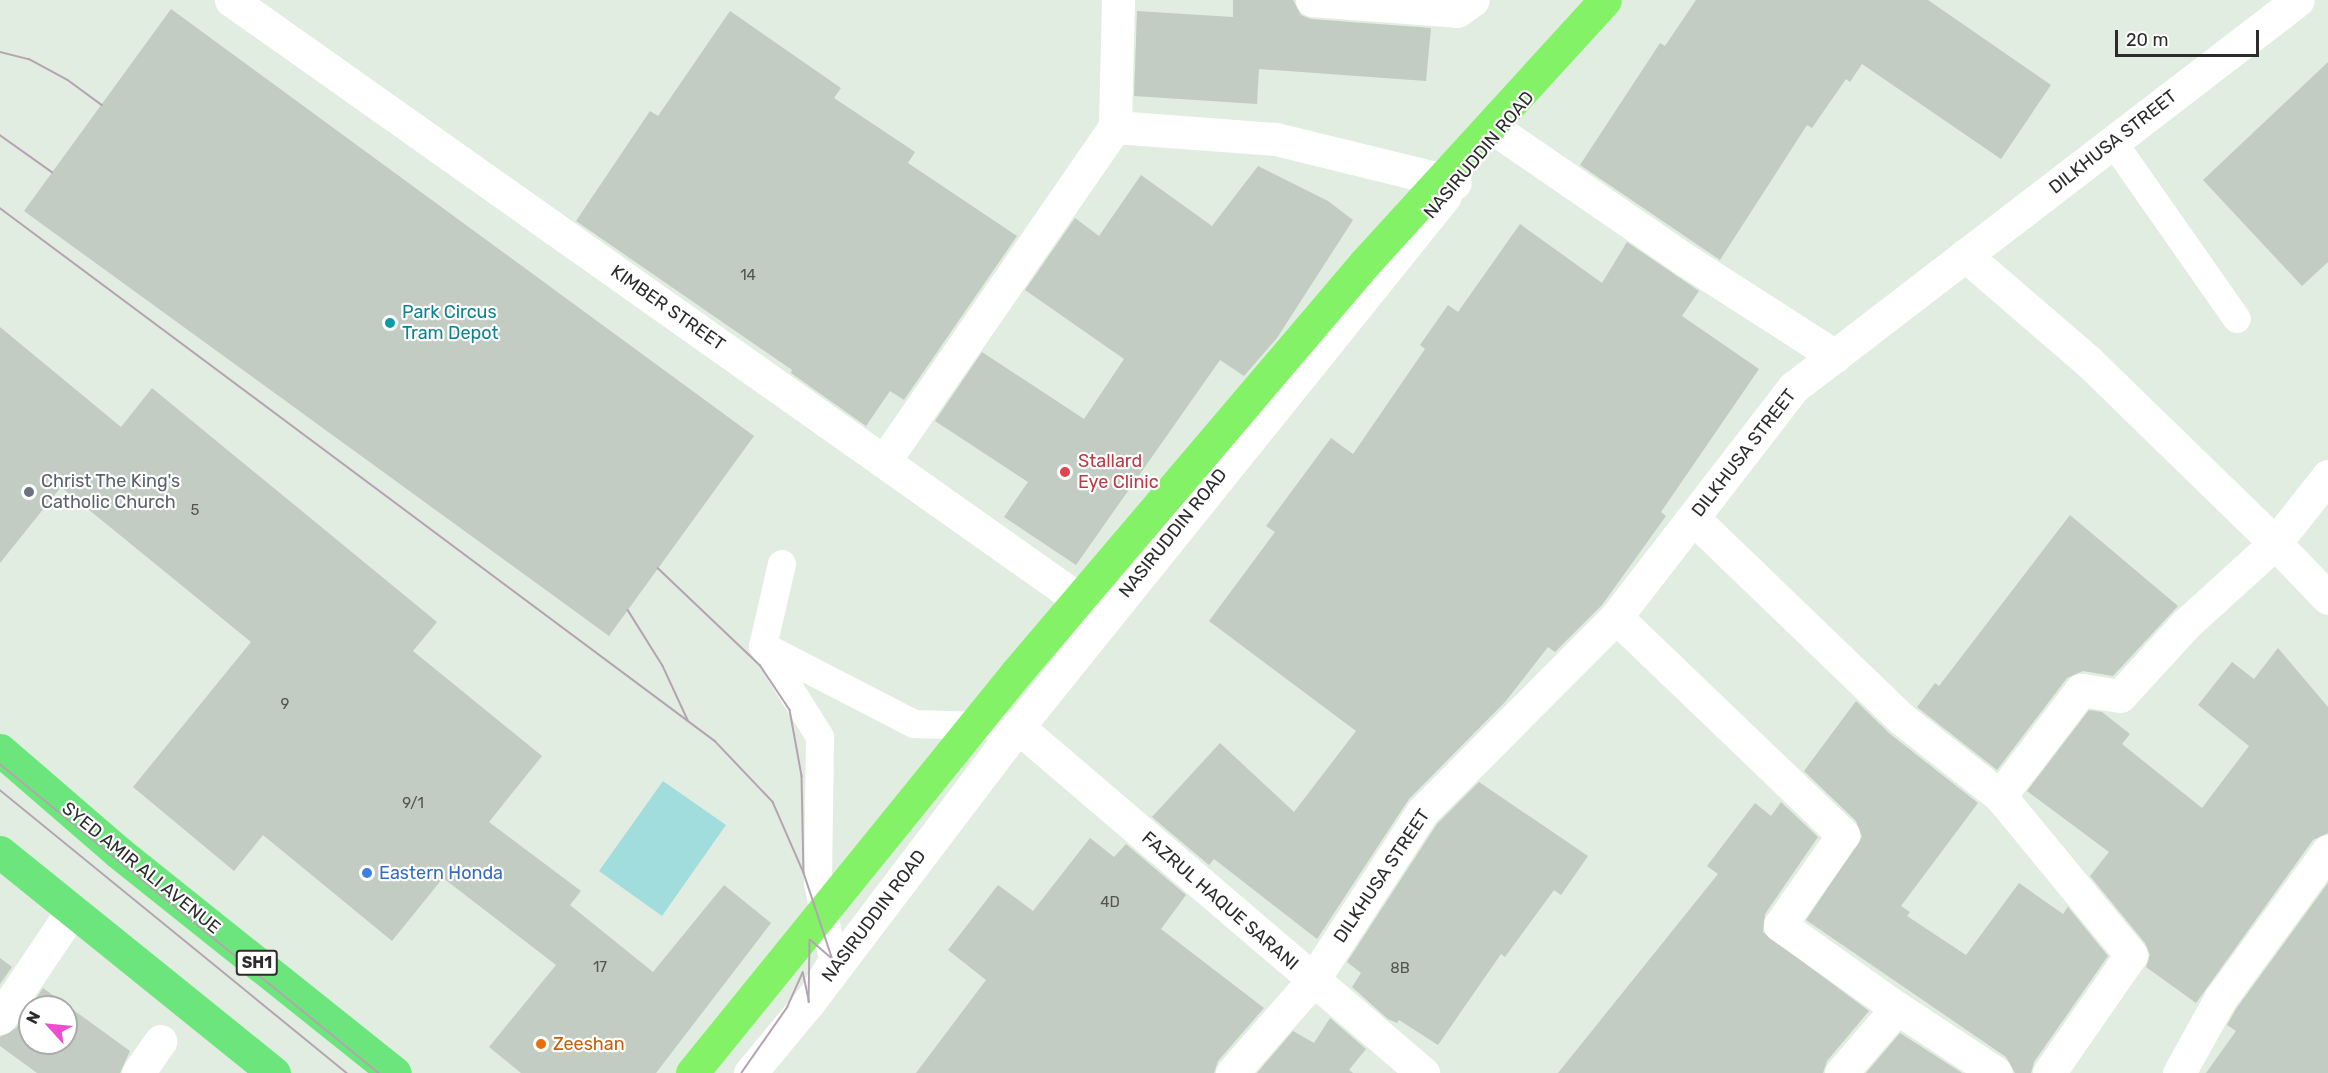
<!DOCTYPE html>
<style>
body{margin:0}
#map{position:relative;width:2328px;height:1073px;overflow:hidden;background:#e1ede0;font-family:Rubik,sans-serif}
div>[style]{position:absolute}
.green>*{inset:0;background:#a2ddde}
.building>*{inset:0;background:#c2ccc2}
.service>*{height:28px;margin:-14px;padding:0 14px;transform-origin:14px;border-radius:14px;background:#fff}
.minor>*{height:33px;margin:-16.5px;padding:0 16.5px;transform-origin:16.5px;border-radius:16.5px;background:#fff}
.secondary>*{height:33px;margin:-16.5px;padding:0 16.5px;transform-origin:16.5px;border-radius:16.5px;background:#fff}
.primary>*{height:33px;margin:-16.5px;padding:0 16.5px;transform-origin:16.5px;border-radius:16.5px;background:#6ce67c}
.motorway>*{height:33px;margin:-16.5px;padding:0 16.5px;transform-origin:16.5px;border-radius:16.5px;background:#83f266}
.tram>*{height:1.5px;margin:-0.75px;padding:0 0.75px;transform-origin:0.75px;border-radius:0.75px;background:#b5a3b1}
.dots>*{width:16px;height:16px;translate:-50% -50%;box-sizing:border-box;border:3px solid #fff;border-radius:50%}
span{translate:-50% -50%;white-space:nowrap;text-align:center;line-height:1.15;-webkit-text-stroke:4.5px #fff;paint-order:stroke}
.number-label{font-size:15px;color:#525452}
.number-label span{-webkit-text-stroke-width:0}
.shield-label span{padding:2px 4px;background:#fff;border:2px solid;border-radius:4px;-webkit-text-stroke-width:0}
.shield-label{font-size:16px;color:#2c2c2c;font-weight:700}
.street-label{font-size:18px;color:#2c2c2c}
.culture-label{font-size:18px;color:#0d838f}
.left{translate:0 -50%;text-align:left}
.health-label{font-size:18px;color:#be3a42}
.worship-label{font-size:18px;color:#5b616d}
.shop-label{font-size:18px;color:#366cbe}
.food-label{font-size:18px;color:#c56008}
.north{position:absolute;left:18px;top:995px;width:60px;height:60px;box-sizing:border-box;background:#fff;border:2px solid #ababab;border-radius:50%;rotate:297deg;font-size:16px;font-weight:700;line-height:24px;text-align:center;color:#2c2c2c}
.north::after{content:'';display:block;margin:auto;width:21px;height:27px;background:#ec4ed0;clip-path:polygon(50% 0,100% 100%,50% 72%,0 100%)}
.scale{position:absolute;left:2115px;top:30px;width:144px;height:27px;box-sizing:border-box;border:3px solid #2c2c2c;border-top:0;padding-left:8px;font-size:18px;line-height:21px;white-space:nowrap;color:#2c2c2c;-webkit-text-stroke:4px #fff;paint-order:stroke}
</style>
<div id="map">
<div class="green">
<div style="clip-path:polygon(663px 781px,726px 825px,662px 916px,599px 871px)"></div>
</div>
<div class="building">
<div style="clip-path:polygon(1233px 0,1293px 0,1301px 15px,1311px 19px,1431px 28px,1426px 81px,1259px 69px,1257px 104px,1134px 96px,1137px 11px,1233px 17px)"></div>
<div style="clip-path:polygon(1696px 0,1928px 0,2051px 85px,2001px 159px,1862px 64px,1850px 82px,1846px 79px,1812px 128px,1807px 125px,1720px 260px,1580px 165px,1660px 43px,1665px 46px)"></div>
<div style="clip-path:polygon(171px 9px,754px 436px,609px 636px,24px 211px)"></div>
<div style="clip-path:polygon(730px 11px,841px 88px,834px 98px,915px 152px,908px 163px,1017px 236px,904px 400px,890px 391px,866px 426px,791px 373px,792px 370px,576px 221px,650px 111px,658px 116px)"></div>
<div style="clip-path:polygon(2328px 62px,2328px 262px,2302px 286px,2203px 180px)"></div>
<div style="clip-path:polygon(1258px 166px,1328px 201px,1353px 220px,1277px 338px,1244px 376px,1220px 360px,1076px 565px,1004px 517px,1028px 482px,935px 421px,982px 352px,1084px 419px,1124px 359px,1025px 290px,1075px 218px,1099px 236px,1141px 175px,1212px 226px)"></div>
<div style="clip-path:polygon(1520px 224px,1602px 283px,1627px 242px,1699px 291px,1682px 316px,1759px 369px,1661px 512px,1666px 516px,1602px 605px,1555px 652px,1548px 647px,1505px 702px,1409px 799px,1317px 939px,1214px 859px,1209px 865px,1152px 817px,1220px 743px,1294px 812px,1356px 731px,1209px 621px,1275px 532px,1266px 526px,1331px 438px,1353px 454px,1425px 349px,1420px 345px,1448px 305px,1458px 312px)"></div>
<div style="clip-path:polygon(0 327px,121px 427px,152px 388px,437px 622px,413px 651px,542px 756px,489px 822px,581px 891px,570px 905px,653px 972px,724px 885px,771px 923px,656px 1073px,521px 1073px,489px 1047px,556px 965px,443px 878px,392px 941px,263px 835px,234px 871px,133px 787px,251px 642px,61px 487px,0 563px)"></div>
<div style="clip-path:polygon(2070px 515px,2178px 606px,2113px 676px,2083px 671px,2067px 678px,1997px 770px,1917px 707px,1935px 683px,1939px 686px)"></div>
<div style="clip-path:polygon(2278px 648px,2328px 707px,2328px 833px,2313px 840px,2196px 1003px,2146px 967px,2150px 955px,2145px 943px,2090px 876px,2109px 852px,2027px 791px,2089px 710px,2102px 712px,2130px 734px,2122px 744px,2202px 808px,2249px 746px,2198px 705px,2232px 662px,2254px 679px)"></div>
<div style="clip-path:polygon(1856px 701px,1890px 734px,1978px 803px,1901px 906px,1910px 912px,1907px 916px,1966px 955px,2019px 883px,2063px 914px,2068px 907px,2108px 956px,2034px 1062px,2031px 1073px,2015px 1073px,2006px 1057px,1806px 920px,1862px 837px,1856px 821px,1804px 771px)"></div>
<div style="clip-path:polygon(1479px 782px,1588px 856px,1561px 895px,1554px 890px,1505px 957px,1501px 954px,1438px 1045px,1399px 1020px,1397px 1023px,1388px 1019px,1352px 987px,1361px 973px,1347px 962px,1437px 824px)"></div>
<div style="clip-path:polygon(1781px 802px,1818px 837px,1765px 914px,1763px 932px,1869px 1011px,1827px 1061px,1823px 1073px,1558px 1073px,1718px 874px,1707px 866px,1755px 803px,1771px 816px)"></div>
<div style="clip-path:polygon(1090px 838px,1114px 857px,1126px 844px,1186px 895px,1161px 929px,1264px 1008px,1218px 1061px,1214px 1073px,916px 1073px,986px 980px,948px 950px,998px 885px,1033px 911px)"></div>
<div style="clip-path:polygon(2328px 883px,2328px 1073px,2206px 1073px,2236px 1031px,2227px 1025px,2236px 1009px)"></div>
<div style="clip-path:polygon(0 958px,12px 967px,0 984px)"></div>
<div style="clip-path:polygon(evenodd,43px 988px,130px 1051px,120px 1073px,37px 1073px,0 1046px,0 1037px,16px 1028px,43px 988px,30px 1007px,66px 1007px,66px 1043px,30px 1043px,30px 1007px)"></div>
<div style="clip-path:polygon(1330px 1018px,1366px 1049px,1349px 1070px,1353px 1073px,1257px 1073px,1293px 1031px,1314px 1043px)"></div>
<div style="clip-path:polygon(1900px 1033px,1962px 1073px,1866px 1073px)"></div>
</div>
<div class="service">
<div style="left:2113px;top:142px;width:216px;rotate:55deg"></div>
<div style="left:782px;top:564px;width:84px;rotate:103deg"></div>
<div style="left:763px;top:646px;width:107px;rotate:57.9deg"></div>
<div style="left:820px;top:737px;width:145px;rotate:90.8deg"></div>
<div style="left:818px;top:882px;width:79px;rotate:79.1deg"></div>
<div style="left:833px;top:960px;width:26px;rotate:121deg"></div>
<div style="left:763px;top:646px;width:170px;rotate:27.3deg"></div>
<div style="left:914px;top:724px;width:104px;rotate:1.7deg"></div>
</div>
<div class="minor">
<div style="left:231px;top:0;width:1065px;rotate:35.26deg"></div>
<div style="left:1118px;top:0;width:127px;rotate:91.4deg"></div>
<div style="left:1115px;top:127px;width:161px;rotate:4.3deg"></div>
<div style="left:1276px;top:139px;width:184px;rotate:13.8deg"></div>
<div style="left:1312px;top:0;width:145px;rotate:4.3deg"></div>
<div style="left:1457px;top:11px;width:19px;rotate:-35deg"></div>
<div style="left:1499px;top:132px;width:228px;rotate:34.5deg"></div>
<div style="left:1687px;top:261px;width:176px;rotate:32.7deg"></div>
<div style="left:1965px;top:255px;width:162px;rotate:40.8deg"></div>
<div style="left:2088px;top:361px;width:261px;rotate:44.2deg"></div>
<div style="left:2275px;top:543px;width:122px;rotate:137.7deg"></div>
<div style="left:2185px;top:625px;width:96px;rotate:132.5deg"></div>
<div style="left:2120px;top:696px;width:39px;rotate:-171deg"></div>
<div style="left:2081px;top:690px;width:133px;rotate:127.4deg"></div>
<div style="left:885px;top:460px;width:405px;rotate:-55.4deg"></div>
<div style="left:2328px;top:476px;width:85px;rotate:128.3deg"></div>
<div style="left:2275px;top:543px;width:76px;rotate:46.1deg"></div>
<div style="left:1693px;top:518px;width:290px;rotate:43.9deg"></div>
<div style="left:1902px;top:719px;width:125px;rotate:38.2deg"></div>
<div style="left:2000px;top:796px;width:206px;rotate:50.5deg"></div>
<div style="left:2131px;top:955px;width:144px;rotate:124.8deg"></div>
<div style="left:1616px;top:617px;width:315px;rotate:43.8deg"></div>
<div style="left:1843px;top:835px;width:110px;rotate:125deg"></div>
<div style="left:1780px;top:925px;width:143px;rotate:35.4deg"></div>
<div style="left:1897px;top:1008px;width:86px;rotate:130.7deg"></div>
<div style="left:1018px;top:727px;width:533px;rotate:40.51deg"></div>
<div style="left:1897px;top:1008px;width:118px;rotate:33.3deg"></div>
<div style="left:0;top:1018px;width:129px;rotate:-56.1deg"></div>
<div style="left:138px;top:1073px;width:39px;rotate:-55deg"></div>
<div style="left:1232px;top:1073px;width:123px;rotate:-48.9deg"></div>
<div style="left:1313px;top:980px;width:200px;rotate:-57deg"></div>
<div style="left:1422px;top:812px;width:275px;rotate:-45.1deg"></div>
<div style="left:1616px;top:617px;width:291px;rotate:-52.3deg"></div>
<div style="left:1794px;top:387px;width:635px;rotate:-37.52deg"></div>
<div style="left:2179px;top:1073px;width:85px;rotate:-61deg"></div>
<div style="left:2220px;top:999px;width:183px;rotate:-53.9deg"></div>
</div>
<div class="secondary">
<div style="left:750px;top:1073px;width:92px;rotate:-50.3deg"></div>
<div style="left:809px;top:1002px;width:345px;rotate:-52.8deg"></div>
<div style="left:1018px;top:727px;width:681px;rotate:-51.2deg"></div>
</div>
<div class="primary">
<div style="left:0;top:750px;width:156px;rotate:40.8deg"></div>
<div style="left:118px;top:852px;width:354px;rotate:38.6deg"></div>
<div style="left:0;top:852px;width:352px;rotate:38.9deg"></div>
</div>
<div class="motorway">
<div style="left:692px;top:1073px;width:516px;rotate:-50.98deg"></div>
<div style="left:1017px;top:672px;width:536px;rotate:-49.62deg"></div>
<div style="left:1364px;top:264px;width:357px;rotate:-47.6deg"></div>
</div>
<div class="tram">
<div style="left:0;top:52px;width:30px;rotate:14deg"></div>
<div style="left:29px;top:59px;width:44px;rotate:28.3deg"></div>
<div style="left:68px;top:80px;width:42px;rotate:36.3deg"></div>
<div style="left:0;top:135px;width:64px;rotate:35.4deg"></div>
<div style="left:0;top:208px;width:892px;rotate:36.7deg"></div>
<div style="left:715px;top:741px;width:84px;rotate:46.4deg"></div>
<div style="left:773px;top:802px;width:77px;rotate:66.4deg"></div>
<div style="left:658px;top:568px;width:141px;rotate:43.6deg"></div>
<div style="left:760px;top:665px;width:54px;rotate:56.3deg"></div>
<div style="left:790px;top:710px;width:67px;rotate:79.7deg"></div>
<div style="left:802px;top:776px;width:97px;rotate:88.8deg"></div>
<div style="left:804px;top:873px;width:92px;rotate:71.6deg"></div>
<div style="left:833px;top:960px;width:30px;rotate:-139deg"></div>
<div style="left:810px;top:940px;width:62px;rotate:90.9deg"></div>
<div style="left:809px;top:1002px;width:30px;rotate:-102deg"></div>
<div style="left:803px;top:973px;width:37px;rotate:114deg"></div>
<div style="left:788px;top:1007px;width:80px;rotate:124.9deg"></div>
<div style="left:628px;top:610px;width:66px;rotate:58deg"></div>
<div style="left:663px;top:666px;width:60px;rotate:65.2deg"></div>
<div style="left:0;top:764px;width:489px;rotate:39.2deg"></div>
<div style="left:0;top:790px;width:448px;rotate:39.2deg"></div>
</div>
<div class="dots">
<div style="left:390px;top:323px;background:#0f9aa8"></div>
<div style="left:1065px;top:472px;background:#e0444e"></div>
<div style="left:29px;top:492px;background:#6b7280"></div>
<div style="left:367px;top:873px;background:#3f7fe0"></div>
<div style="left:541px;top:1044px;background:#e8710a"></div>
</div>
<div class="number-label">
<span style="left:748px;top:276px">14</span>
<span style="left:195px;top:511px">5</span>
<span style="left:285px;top:705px">9</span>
<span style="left:413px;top:804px">9/1</span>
<span style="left:1110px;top:903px">4D</span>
<span style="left:600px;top:968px">17</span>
<span style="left:1400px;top:969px">8B</span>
</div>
<div class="shield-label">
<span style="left:257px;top:963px">SH1</span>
</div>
<div class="street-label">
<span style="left:2113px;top:142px;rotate:-38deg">DILKHUSA STREET</span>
<span style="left:1479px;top:155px;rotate:-50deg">NASIRUDDIN ROAD</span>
<span style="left:668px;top:308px;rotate:35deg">KIMBER STREET</span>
<span style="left:1744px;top:453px;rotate:-52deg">DILKHUSA STREET</span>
<span style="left:1173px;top:533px;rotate:-51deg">NASIRUDDIN ROAD</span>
<span style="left:141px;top:868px;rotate:39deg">SYED AMIR ALI AVENUE</span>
<span style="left:1382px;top:876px;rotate:-56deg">DILKHUSA STREET</span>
<span style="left:1220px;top:901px;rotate:41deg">FAZRUL HAQUE SARANI</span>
<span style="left:874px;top:916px;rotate:-53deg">NASIRUDDIN ROAD</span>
</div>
<div class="culture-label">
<span class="left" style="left:402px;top:323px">Park Circus<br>Tram Depot</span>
</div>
<div class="health-label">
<span class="left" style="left:1078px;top:472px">Stallard<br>Eye Clinic</span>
</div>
<div class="worship-label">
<span class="left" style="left:41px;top:492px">Christ The King's<br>Catholic Church</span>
</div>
<div class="shop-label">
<span class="left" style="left:379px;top:873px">Eastern Honda</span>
</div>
<div class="food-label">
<span class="left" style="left:553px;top:1044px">Zeeshan</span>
</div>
<div class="north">N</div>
<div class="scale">20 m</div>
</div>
